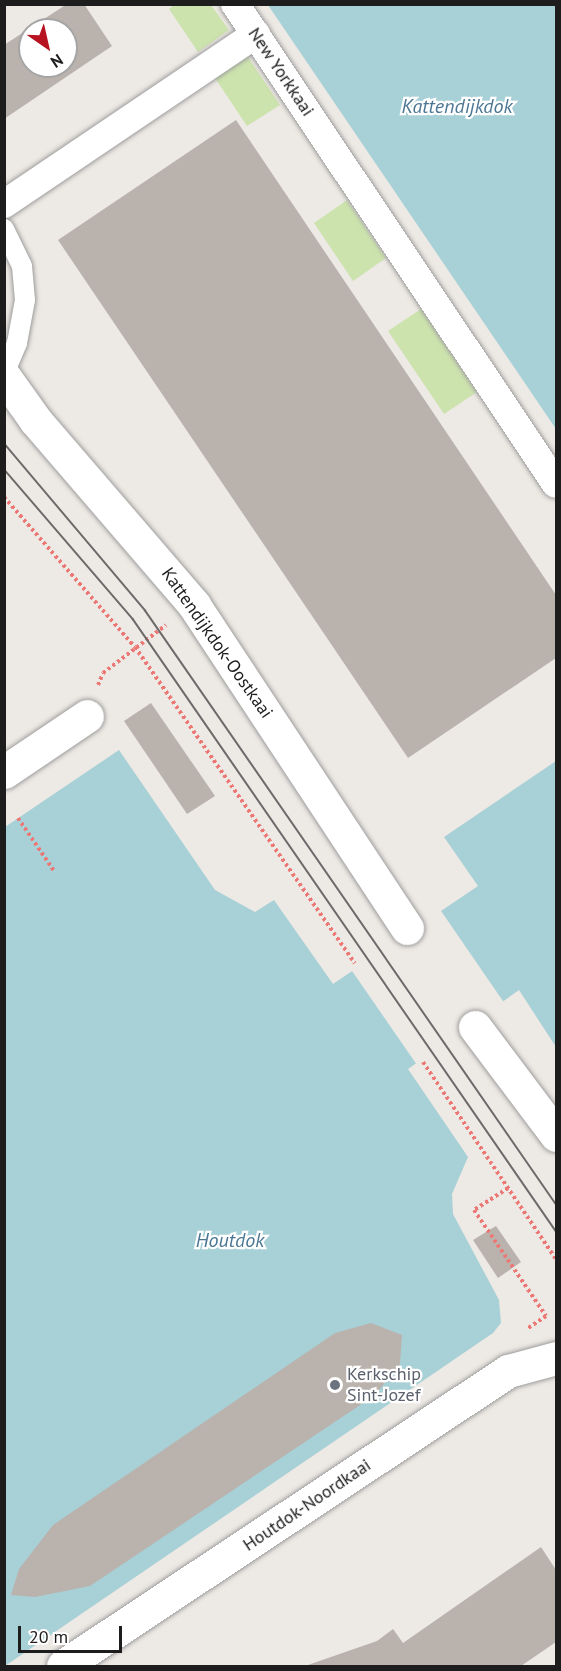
<!DOCTYPE html>
<style>
body{margin:0}
#map{position:relative;width:561px;height:1671px;overflow:hidden;background:#ede9e4;font-family:"PT Sans",sans-serif}
div>[style]{position:absolute}
.grass>*{inset:0;background:#cde3ae}
.water>*{inset:0;background:#a8d0d7}
.pier>*{inset:0;background:#ede9e4}
.building>*{inset:0;background:#bab2ad}
.path>*{height:4px;margin-top:-2px;transform-origin:0;background:repeating-linear-gradient(90deg,#ec7876 0 3px,transparent 0 6px)}
.roads{filter:drop-shadow(0 0 2px #9e9e9e) drop-shadow(0 0 2px #9e9e9e)}
.service>*{height:20px;margin:-10px;padding:0 10px;transform-origin:10px;border-radius:10px;background:#fff}
.pedestrian>*{height:28px;margin:-14px;padding:0 14px;transform-origin:14px;border-radius:14px;background:#fff}
.minor>*{height:33px;margin:-16.5px;padding:0 16.5px;transform-origin:16.5px;border-radius:16.5px;background:#fff}
.tertiary>*{height:33px;margin:-16.5px;padding:0 16.5px;transform-origin:16.5px;border-radius:16.5px;background:#fff}
.tram>*{height:1.5px;margin:-0.75px;padding:0 0.75px;transform-origin:0.75px;border-radius:0.75px;background:#6b6b6b}
.dots>*{width:16px;height:16px;translate:-50% -50%;box-sizing:border-box;border:3px solid #fff;border-radius:50%}
span{translate:-50% -50%;white-space:nowrap;text-align:center;line-height:1.15;-webkit-text-stroke:4.5px #fff;paint-order:stroke}
.street-label{font-size:18px;color:#1d1d1d}
.worship-label{font-size:18px;color:#5b616d}
.left{translate:0 -50%;text-align:left}
.water-label{font-size:20px;color:#4c7794;font-style:italic}
.frame{position:absolute;inset:0;border:6px solid #1d1d1d;pointer-events:none}
.north{position:absolute;left:18px;top:18px;width:60px;height:60px;box-sizing:border-box;background:#fff;border:2px solid #a5a5a5;border-radius:50%;rotate:146deg;font-size:16px;font-weight:700;line-height:24px;text-align:center;color:#1d1d1d}
.north::after{content:'';display:block;margin:auto;width:21px;height:27px;background:#b71321;clip-path:polygon(50% 0,100% 100%,50% 72%,0 100%)}
.scale{position:absolute;left:18px;top:1626px;width:104px;height:27px;box-sizing:border-box;border:3px solid #1d1d1d;border-top:0;padding-left:8px;font-size:18px;line-height:21px;white-space:nowrap;color:#1d1d1d;-webkit-text-stroke:4px #fff;paint-order:stroke}
</style>
<div id="map">
<div class="grass">
<div style="clip-path:polygon(174px 5px,211px 5px,229px 30px,198px 52px,169px 9px)"></div>
<div style="clip-path:polygon(248px 57px,280px 105px,247px 126px,215px 78px)"></div>
<div style="clip-path:polygon(347px 200px,386px 258px,353px 281px,314px 223px)"></div>
<div style="clip-path:polygon(421px 309px,477px 392px,444px 414px,388px 331px)"></div>
</div>
<div class="water">
<div style="clip-path:polygon(268px 5px,556px 5px,556px 429px)"></div>
<div style="clip-path:polygon(119px 750px,215px 890px,255px 912px,274px 900px,333px 984px,478px 886px,444px 837px,556px 761px,556px 1047px,519px 990px,408px 1069px,468px 1157px,452px 1194px,453px 1214px,499px 1300px,501px 1323px,493px 1333px,5px 1666px,5px 827px)"></div>
</div>
<div class="pier">
<div style="clip-path:polygon(439px 908px,505px 1004px,417px 1065px,350px 968px)"></div>
</div>
<div class="building">
<div style="clip-path:polygon(evenodd,67px 4px,84px 4px,112px 46px,4px 119px,4px 45px,67px 4px,30px 30px,66px 30px,66px 66px,30px 66px,30px 30px)"></div>
<div style="clip-path:polygon(236px 120px,556px 595px,556px 658px,408px 758px,58px 240px)"></div>
<div style="clip-path:polygon(151px 703px,215px 796px,187px 814px,124px 721px)"></div>
<div style="clip-path:polygon(496px 1226px,521px 1262px,498px 1278px,473px 1240px)"></div>
<div style="clip-path:polygon(371px 1323px,402px 1335px,400px 1364px,375px 1395px,90px 1586px,35px 1597px,11px 1595px,19px 1569px,53px 1525px,335px 1333px)"></div>
<div style="clip-path:polygon(541px 1547px,556px 1570px,556px 1642px,521px 1666px,305px 1666px,377px 1641px,393px 1629px,403px 1643px)"></div>
</div>
<div class="path">
<div style="left:4px;top:497px;width:199px;rotate:48.9deg"></div>
<div style="left:135px;top:647px;width:385px;rotate:55.2deg"></div>
<div style="left:98px;top:685px;width:13px;rotate:-67deg"></div>
<div style="left:103px;top:673px;width:79px;rotate:-37.3deg"></div>
<div style="left:18px;top:818px;width:64px;rotate:55.8deg"></div>
<div style="left:423px;top:1062px;width:238px;rotate:56deg"></div>
<div style="left:508px;top:1188px;width:40px;rotate:147.1deg"></div>
<div style="left:474px;top:1210px;width:128px;rotate:55.8deg"></div>
<div style="left:546px;top:1316px;width:23px;rotate:146deg"></div>
</div>
<div class="roads">
<div class="service">
<div style="left:4px;top:229px;width:41px;rotate:64.1deg"></div>
<div style="left:22px;top:266px;width:34px;rotate:85deg"></div>
<div style="left:25px;top:300px;width:44px;rotate:100.5deg"></div>
<div style="left:17px;top:343px;width:33px;rotate:113deg"></div>
</div>
<div class="pedestrian">
<div style="left:235px;top:4px;width:577px;rotate:56.23deg"></div>
<div style="left:4px;top:204px;width:304px;rotate:-34deg"></div>
</div>
<div class="minor">
<div style="left:4px;top:772px;width:100px;rotate:-34deg"></div>
</div>
<div class="tertiary">
<div style="left:4px;top:376px;width:55px;rotate:54.6deg"></div>
<div style="left:36px;top:421px;width:243px;rotate:49.3deg"></div>
<div style="left:194px;top:605px;width:387px;rotate:56.6deg"></div>
<div style="left:475px;top:1027px;width:135px;rotate:53.1deg"></div>
<div style="left:63px;top:1666px;width:534px;rotate:-33.54deg"></div>
<div style="left:508px;top:1371px;width:50px;rotate:-15.2deg"></div>
</div>
</div>
<div class="tram">
<div style="left:4px;top:443px;width:219px;rotate:49.8deg"></div>
<div style="left:145px;top:610px;width:722px;rotate:55.32deg"></div>
<div style="left:4px;top:469px;width:198px;rotate:49.3deg"></div>
<div style="left:133px;top:619px;width:744px;rotate:55.35deg"></div>
</div>
<div class="dots">
<div style="left:335px;top:1385px;background:#6b7280"></div>
</div>
<div class="street-label">
<span style="left:281px;top:72px;rotate:56deg">New Yorkkaai</span>
<span style="left:217px;top:643px;rotate:55deg">Kattendijkdok-Oostkaai</span>
<span style="left:307px;top:1505px;rotate:-34deg">Houtdok-Noordkaai</span>
</div>
<div class="worship-label">
<span class="left" style="left:347px;top:1385px">Kerkschip<br>Sint-Jozef</span>
</div>
<div class="water-label">
<span style="left:457px;top:106px">Kattendijkdok</span>
<span style="left:230px;top:1240px">Houtdok</span>
</div>
<div class="frame"></div>
<div class="north">N</div>
<div class="scale">20 m</div>
</div>
